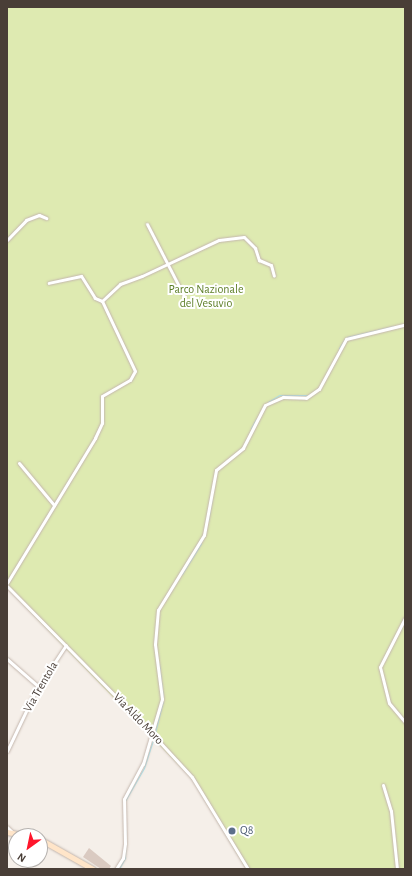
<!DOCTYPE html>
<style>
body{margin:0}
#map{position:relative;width:412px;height:876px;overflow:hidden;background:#f5efe9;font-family:"Alegreya Sans",sans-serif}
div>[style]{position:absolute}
.green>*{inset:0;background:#deeab1}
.stream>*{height:1px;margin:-0.5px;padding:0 0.5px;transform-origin:0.5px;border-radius:0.5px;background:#a4e6f3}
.building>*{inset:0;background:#dacac1}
.roads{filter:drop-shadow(0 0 1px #c4b7ae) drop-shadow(0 0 1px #c4b7ae)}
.minor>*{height:3px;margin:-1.5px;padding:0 1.5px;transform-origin:1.5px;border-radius:1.5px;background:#fff}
.secondary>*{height:4.5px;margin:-2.25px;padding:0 2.25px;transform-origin:2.25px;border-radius:2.25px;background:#ffe5c9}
.bridges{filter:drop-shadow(0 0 1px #c4b7ae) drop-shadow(0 0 1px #c4b7ae)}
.minor-bridge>*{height:3px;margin:-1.5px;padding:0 1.5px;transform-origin:1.5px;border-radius:1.5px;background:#fff}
.dots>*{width:11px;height:11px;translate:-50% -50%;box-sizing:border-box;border:2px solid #fff;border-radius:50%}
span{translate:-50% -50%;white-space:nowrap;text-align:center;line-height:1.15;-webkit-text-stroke:4px #fff;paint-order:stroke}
.park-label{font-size:12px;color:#5d7e27}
.street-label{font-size:12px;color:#493e37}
.service-label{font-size:12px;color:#4e5e75}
.left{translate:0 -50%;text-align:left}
.frame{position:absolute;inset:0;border:8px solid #493e37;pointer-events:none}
.north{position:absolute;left:8px;top:828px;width:40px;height:40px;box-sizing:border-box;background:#fff;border:1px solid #b6b2af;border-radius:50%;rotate:213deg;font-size:11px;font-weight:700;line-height:16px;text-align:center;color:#493e37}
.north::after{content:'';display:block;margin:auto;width:14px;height:18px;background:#ff162c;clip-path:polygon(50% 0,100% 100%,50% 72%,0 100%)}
</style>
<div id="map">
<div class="green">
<div style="clip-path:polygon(7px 7px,405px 7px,405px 869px,246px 869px,192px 779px,7px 588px)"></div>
</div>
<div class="stream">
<div style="left:347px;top:337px;width:48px;rotate:-13.2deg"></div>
<div style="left:339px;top:348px;width:11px;rotate:-56deg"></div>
<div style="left:268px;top:402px;width:13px;rotate:-32deg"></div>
<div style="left:279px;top:395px;width:28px"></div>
<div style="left:251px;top:428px;width:10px;rotate:-61deg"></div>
<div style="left:208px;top:521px;width:22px;rotate:-80deg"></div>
<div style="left:182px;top:574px;width:36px;rotate:-58deg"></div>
<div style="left:159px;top:664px;width:33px;rotate:83deg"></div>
<div style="left:155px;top:733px;width:32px;rotate:-76deg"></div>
<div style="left:125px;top:801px;width:38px;rotate:-60deg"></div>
<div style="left:144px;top:768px;width:33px;rotate:-72deg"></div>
<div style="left:119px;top:869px;width:13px;rotate:-61deg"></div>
<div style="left:125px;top:858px;width:28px;rotate:-88deg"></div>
</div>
<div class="building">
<div style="clip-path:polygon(89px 848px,111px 866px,109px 869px,101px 869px,83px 857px)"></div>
</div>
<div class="roads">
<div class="minor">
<div style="left:147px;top:224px;width:81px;rotate:62.8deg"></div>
<div style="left:7px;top:240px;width:28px;rotate:-46deg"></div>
<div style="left:26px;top:220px;width:14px;rotate:-21deg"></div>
<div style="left:39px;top:215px;width:8px;rotate:23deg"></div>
<div style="left:102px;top:301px;width:25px;rotate:-43deg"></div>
<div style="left:120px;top:284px;width:23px;rotate:-20deg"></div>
<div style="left:142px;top:276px;width:85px;rotate:-25.1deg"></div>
<div style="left:219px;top:240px;width:25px;rotate:-7deg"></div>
<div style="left:244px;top:237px;width:16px;rotate:45deg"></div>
<div style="left:255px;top:248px;width:13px;rotate:72deg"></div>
<div style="left:259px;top:260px;width:13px;rotate:23deg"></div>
<div style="left:271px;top:265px;width:11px;rotate:75deg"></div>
<div style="left:19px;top:463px;width:55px;rotate:50.2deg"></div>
<div style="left:7px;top:583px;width:170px;rotate:-58.7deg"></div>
<div style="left:95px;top:438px;width:17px;rotate:-65deg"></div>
<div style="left:102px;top:423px;width:27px;rotate:-90deg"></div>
<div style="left:102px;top:396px;width:32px;rotate:-30deg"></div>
<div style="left:130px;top:380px;width:10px;rotate:-61deg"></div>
<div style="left:135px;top:371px;width:77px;rotate:-115.2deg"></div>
<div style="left:102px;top:301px;width:8px;rotate:-157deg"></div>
<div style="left:95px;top:298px;width:26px;rotate:-122deg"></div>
<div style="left:81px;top:276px;width:33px;rotate:168deg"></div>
<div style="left:7px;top:586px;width:204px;rotate:45.4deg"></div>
<div style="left:405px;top:618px;width:55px;rotate:117deg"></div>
<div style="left:380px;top:667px;width:37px;rotate:76deg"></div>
<div style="left:389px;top:703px;width:25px;rotate:50deg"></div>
<div style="left:7px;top:659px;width:43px;rotate:41.2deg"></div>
<div style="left:156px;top:738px;width:53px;rotate:47.3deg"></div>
<div style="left:192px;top:777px;width:108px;rotate:58.7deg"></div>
<div style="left:7px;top:751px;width:65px;rotate:-64.6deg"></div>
<div style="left:35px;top:692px;width:56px;rotate:-56.6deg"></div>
<div style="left:383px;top:785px;width:27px;rotate:73deg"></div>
<div style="left:391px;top:811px;width:58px;rotate:84.1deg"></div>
<div style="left:7px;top:827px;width:8px;rotate:45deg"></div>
<div style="left:116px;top:869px;width:13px;rotate:-58deg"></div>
<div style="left:123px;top:858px;width:15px;rotate:-82deg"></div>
<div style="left:125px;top:843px;width:44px;rotate:-91.3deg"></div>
<div style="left:124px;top:799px;width:40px;rotate:-62deg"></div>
<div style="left:143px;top:764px;width:68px;rotate:-73.7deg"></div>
<div style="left:162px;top:699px;width:55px;rotate:-97.3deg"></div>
<div style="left:155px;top:644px;width:34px;rotate:-85deg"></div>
<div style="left:158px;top:610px;width:88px;rotate:-58.5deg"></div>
<div style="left:204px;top:535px;width:66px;rotate:-79.5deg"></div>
<div style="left:216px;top:470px;width:35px;rotate:-39deg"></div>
<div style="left:243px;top:448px;width:48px;rotate:-62.9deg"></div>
<div style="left:265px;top:405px;width:20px;rotate:-24deg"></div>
<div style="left:283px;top:397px;width:23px;rotate:2deg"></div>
<div style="left:306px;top:398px;width:16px;rotate:-35deg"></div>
<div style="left:319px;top:389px;width:57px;rotate:-61.6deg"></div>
<div style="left:346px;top:339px;width:59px;rotate:-13.8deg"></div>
</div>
<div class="secondary">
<div style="left:7px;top:832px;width:22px;rotate:10deg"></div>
<div style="left:40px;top:839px;width:61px;rotate:29.5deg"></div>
</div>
</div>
<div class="bridges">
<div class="minor-bridge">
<div style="left:150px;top:731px;width:9px;rotate:49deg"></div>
</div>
</div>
<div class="dots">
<div style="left:232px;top:831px;background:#5c6f8a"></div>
</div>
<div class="park-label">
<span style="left:206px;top:297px">Parco Nazionale<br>del Vesuvio</span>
</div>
<div class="street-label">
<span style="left:41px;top:687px;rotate:-60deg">Via Trentola</span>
<span style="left:138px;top:719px;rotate:46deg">Via Aldo Moro</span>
</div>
<div class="service-label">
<span class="left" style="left:240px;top:831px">Q8</span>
</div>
<div class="frame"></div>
<div class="north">N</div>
</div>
